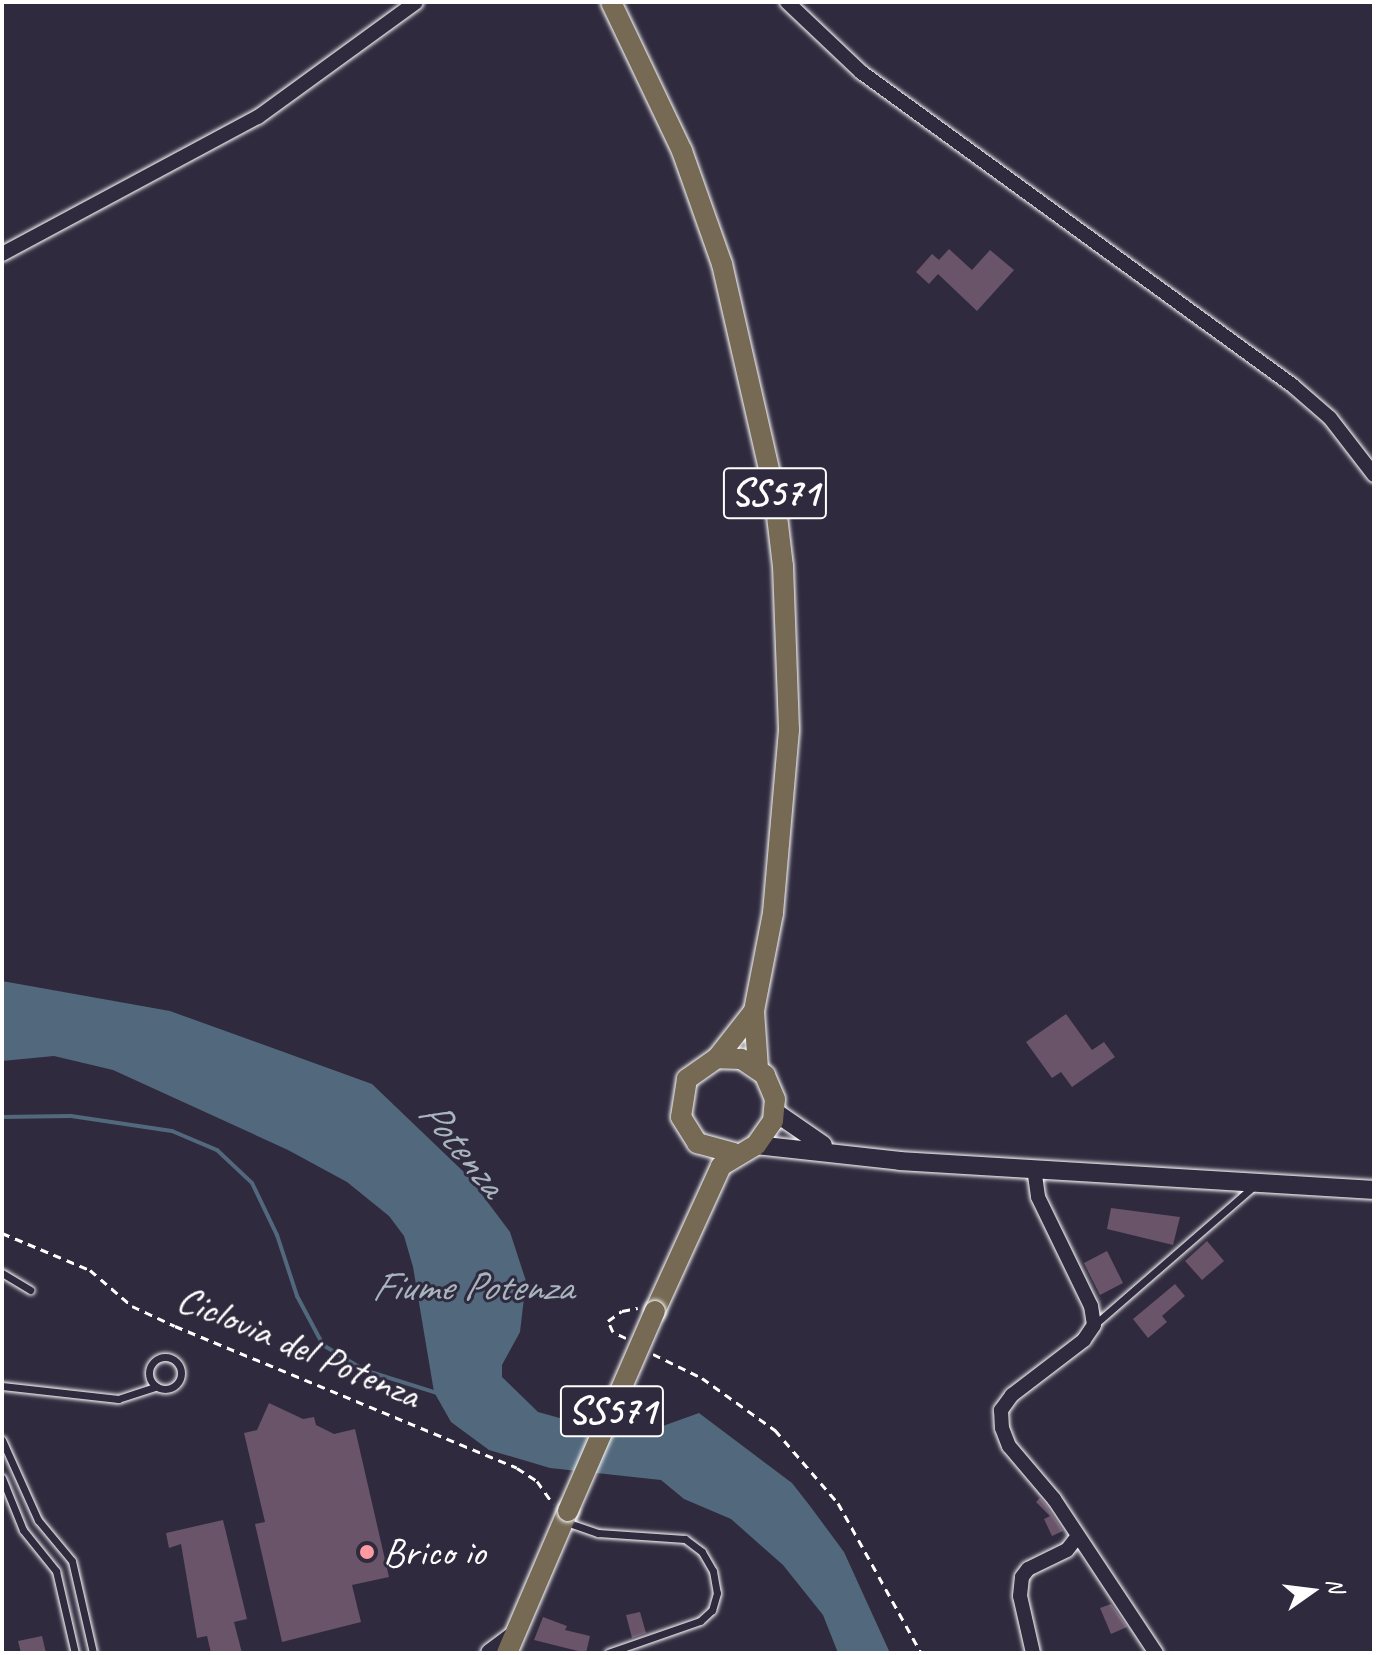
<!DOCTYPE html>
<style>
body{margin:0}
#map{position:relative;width:1376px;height:1655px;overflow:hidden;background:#2f2a3d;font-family:Caveat,sans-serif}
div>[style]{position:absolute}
.water>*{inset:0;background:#52687d}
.stream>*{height:4px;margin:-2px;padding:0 2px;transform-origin:2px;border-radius:2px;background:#52687d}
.building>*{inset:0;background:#69546a}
.path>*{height:3px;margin-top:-1.5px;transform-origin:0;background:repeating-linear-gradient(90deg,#fff 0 8px,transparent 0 14px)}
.roads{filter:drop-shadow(0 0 2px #fff) drop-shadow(0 0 2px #fff)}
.lane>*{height:7px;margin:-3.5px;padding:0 3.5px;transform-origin:3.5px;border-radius:3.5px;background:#2f2a3d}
.lane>.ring{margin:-3.5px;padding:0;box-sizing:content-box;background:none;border:7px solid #2f2a3d;border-radius:50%}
.street>*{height:14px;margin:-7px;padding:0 7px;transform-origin:7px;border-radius:7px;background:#2f2a3d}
.secondary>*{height:18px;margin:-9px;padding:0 9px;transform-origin:9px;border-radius:9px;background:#2f2a3d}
.primary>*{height:20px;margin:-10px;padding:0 10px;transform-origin:10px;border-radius:10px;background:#766a55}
.bridges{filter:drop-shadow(0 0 2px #fff) drop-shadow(0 0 2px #fff)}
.primary-bridge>*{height:20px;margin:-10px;padding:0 10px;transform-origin:10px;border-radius:10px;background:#766a55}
.dots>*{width:22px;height:22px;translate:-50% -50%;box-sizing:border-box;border:4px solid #2f2a3d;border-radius:50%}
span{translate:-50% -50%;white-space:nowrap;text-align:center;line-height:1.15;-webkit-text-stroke:6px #2f2a3d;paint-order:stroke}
.shield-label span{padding:2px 6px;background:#2f2a3d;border:2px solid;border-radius:6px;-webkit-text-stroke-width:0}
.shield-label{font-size:38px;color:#fff;font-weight:700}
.street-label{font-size:40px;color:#fff}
.poi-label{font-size:40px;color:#fff}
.left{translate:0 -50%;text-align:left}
.water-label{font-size:42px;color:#a8b4be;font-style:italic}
.frame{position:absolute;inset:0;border:4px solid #fff;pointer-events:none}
.north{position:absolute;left:1272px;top:1551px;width:80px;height:80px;-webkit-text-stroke:6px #2f2a3d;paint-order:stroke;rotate:76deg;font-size:22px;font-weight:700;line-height:32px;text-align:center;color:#fff}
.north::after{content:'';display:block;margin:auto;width:28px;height:36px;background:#fff;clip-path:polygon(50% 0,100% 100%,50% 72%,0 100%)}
</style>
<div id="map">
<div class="water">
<div style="clip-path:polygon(2px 981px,170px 1011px,372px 1084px,468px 1176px,510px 1232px,526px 1281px,520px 1332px,502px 1365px,502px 1377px,538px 1412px,585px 1425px,660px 1427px,699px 1413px,792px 1483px,810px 1506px,844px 1552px,890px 1653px,838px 1653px,823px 1615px,783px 1565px,731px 1519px,684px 1499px,661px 1480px,550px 1468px,489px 1450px,451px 1422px,434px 1392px,413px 1267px,404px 1236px,389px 1216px,347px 1182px,288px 1150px,113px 1070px,54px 1056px,2px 1061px)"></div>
</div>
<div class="stream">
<div style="left:2px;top:1117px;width:69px;rotate:-0.8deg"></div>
<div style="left:71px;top:1116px;width:102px;rotate:8.4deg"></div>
<div style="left:172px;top:1131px;width:49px;rotate:22.9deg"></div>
<div style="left:217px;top:1150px;width:48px;rotate:43.3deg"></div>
<div style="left:252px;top:1183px;width:58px;rotate:64.3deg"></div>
<div style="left:277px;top:1235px;width:64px;rotate:71.8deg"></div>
<div style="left:297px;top:1296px;width:55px;rotate:62deg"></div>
<div style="left:323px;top:1345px;width:48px;rotate:31.4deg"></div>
<div style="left:364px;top:1370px;width:77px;rotate:17.5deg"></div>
</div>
<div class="building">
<div style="clip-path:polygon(949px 249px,972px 270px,990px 250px,1014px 270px,977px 311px,938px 274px,929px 284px,916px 272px,932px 254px,939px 260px)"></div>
<div style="clip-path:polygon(1066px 1014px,1092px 1050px,1104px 1042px,1115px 1057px,1072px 1087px,1061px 1072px,1052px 1078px,1026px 1042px)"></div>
<div style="clip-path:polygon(1111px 1208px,1180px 1217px,1173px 1245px,1107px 1229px)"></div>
<div style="clip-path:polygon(1207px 1241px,1224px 1261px,1202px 1280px,1185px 1261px)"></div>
<div style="clip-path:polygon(1107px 1251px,1123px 1283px,1100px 1295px,1084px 1263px)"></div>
<div style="clip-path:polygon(1175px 1284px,1185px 1296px,1162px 1316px,1167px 1322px,1148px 1338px,1133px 1319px)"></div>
<div style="clip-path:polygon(269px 1403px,303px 1419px,314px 1417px,316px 1425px,334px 1434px,355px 1429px,389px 1577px,352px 1585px,361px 1622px,282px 1642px,255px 1524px,265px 1522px,244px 1433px,257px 1430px)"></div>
<div style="clip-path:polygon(1040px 1498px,1046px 1505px,1063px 1531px,1052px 1536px,1044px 1519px,1050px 1516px,1036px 1502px)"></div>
<div style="clip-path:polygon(223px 1520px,247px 1619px,234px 1622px,242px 1653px,211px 1653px,207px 1636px,197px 1638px,181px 1544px,169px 1548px,166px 1533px)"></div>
<div style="clip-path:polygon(1111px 1604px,1127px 1627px,1111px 1634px,1100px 1608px)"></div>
<div style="clip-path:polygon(640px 1612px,646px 1633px,632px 1638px,626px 1615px)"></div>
<div style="clip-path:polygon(543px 1617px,567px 1626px,565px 1630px,590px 1636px,586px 1653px,534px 1640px)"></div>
<div style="clip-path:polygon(42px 1636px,46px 1653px,21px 1653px,18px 1641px)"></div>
</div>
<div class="path">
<div style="left:2px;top:1233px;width:95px;rotate:22.8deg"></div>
<div style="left:90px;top:1270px;width:55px;rotate:40.6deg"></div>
<div style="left:132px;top:1306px;width:47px;rotate:24.9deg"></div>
<div style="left:175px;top:1326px;width:370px;rotate:22.5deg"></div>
<div style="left:517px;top:1468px;width:24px;rotate:33deg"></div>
<div style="left:537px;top:1481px;width:28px;rotate:55deg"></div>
<div style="left:626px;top:1338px;width:14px;rotate:-155deg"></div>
<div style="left:613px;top:1332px;width:12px;rotate:-114deg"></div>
<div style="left:608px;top:1321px;width:17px;rotate:-36deg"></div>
<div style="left:622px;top:1311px;width:16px;rotate:-11deg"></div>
<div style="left:653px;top:1354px;width:55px;rotate:26.1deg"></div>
<div style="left:702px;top:1378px;width:90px;rotate:35.5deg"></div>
<div style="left:775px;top:1430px;width:96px;rotate:49.2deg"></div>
<div style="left:838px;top:1503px;width:171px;rotate:61deg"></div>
</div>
<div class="roads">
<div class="lane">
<div style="left:2px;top:1273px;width:33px;rotate:31deg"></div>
<div style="left:1094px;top:1325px;width:212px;rotate:-41deg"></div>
<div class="ring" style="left:149px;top:1357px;width:25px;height:25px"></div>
<div style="left:2px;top:1386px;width:117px;rotate:6.4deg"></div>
<div style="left:118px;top:1399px;width:40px;rotate:-18deg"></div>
<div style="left:2px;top:1440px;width:88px;rotate:65.8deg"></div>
<div style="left:38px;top:1520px;width:53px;rotate:50.3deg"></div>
<div style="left:72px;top:1561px;width:94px;rotate:77.1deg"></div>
<div style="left:2px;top:1478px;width:56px;rotate:68deg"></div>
<div style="left:23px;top:1530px;width:53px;rotate:51.2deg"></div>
<div style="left:56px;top:1571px;width:84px;rotate:77deg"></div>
<div style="left:566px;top:1522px;width:34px;rotate:19deg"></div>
<div style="left:598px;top:1533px;width:87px;rotate:3.9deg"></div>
<div style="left:685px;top:1539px;width:21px;rotate:37deg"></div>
<div style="left:702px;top:1552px;width:22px;rotate:60deg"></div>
<div style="left:713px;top:1571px;width:22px;rotate:80deg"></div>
<div style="left:717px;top:1593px;width:18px;rotate:106deg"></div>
<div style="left:712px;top:1610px;width:16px;rotate:137deg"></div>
<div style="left:700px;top:1621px;width:97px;rotate:160.8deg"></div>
</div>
<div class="street">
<div style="left:787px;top:2px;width:102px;rotate:43.4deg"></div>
<div style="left:861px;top:72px;width:533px;rotate:35.99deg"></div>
<div style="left:1292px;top:385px;width:50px;rotate:41deg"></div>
<div style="left:1330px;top:418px;width:72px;rotate:52.3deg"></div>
<div style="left:2px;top:254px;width:290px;rotate:-28.2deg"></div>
<div style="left:258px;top:117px;width:195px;rotate:-36deg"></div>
<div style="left:1034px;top:1168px;width:29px;rotate:82deg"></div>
<div style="left:1038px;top:1197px;width:121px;rotate:64.1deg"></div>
<div style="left:1091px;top:1306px;width:19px;rotate:81deg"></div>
<div style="left:1094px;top:1325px;width:18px;rotate:124deg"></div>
<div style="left:1084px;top:1340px;width:91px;rotate:142.6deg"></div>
<div style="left:1012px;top:1395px;width:19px;rotate:126deg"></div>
<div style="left:1001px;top:1410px;width:18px;rotate:87deg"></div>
<div style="left:1002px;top:1428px;width:19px;rotate:69deg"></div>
<div style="left:1009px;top:1446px;width:70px;rotate:49.7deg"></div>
<div style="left:1054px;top:1499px;width:185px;rotate:56.5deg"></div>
<div style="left:1033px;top:1653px;width:58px;rotate:-102.8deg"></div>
<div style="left:1020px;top:1596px;width:19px;rotate:-84deg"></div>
<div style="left:1022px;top:1577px;width:10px;rotate:-53deg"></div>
<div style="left:1028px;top:1569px;width:43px;rotate:-26deg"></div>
<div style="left:1067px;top:1550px;width:16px;rotate:-52deg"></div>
</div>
<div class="secondary">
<div style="left:775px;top:1112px;width:58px;rotate:34.5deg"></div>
<div style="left:756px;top:1145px;width:145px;rotate:6.3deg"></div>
<div style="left:900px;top:1161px;width:475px;rotate:3.5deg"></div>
<div style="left:490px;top:1653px;width:31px;rotate:-37deg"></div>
</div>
<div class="primary">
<div style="left:611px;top:2px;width:165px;rotate:64.5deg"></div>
<div style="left:682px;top:151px;width:120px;rotate:70.5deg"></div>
<div style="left:722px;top:264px;width:233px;rotate:77.1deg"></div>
<div style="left:774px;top:491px;width:76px;rotate:83.2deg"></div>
<div style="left:783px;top:566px;width:164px;rotate:87.9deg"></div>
<div style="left:789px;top:730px;width:184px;rotate:95deg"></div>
<div style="left:773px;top:913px;width:100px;rotate:101deg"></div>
<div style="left:754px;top:1011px;width:57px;rotate:86deg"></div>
<div style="left:717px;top:1058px;width:60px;rotate:-51.8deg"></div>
<div style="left:655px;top:1311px;width:159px;rotate:-65.5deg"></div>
<div style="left:721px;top:1166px;width:41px;rotate:-31deg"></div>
<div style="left:756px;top:1145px;width:29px;rotate:-55deg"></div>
<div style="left:773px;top:1121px;width:22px;rotate:-85deg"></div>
<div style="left:775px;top:1099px;width:26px;rotate:-113deg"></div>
<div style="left:765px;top:1075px;width:29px;rotate:-146deg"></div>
<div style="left:741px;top:1059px;width:24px;rotate:-178deg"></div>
<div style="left:717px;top:1058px;width:37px;rotate:145deg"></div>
<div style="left:687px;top:1079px;width:38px;rotate:99deg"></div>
<div style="left:681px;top:1117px;width:31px;rotate:58deg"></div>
<div style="left:697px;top:1143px;width:38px;rotate:15deg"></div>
<div style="left:507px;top:1653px;width:155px;rotate:-66.8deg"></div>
</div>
</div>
<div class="bridges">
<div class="primary-bridge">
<div style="left:568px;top:1511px;width:218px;rotate:-66.5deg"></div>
</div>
</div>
<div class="dots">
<div style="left:367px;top:1552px;background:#ff9aa2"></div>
</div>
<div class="shield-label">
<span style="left:775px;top:493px">SS571</span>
<span style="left:612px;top:1411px">SS571</span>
</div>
<div class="street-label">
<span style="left:299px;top:1346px;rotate:23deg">Ciclovia del Potenza</span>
</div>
<div class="poi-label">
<span class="left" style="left:383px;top:1552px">Brico io</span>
</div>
<div class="water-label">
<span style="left:462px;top:1148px;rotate:51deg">Potenza</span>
<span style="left:472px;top:1287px">Fiume Potenza</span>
</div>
<div class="frame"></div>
<div class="north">N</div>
</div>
